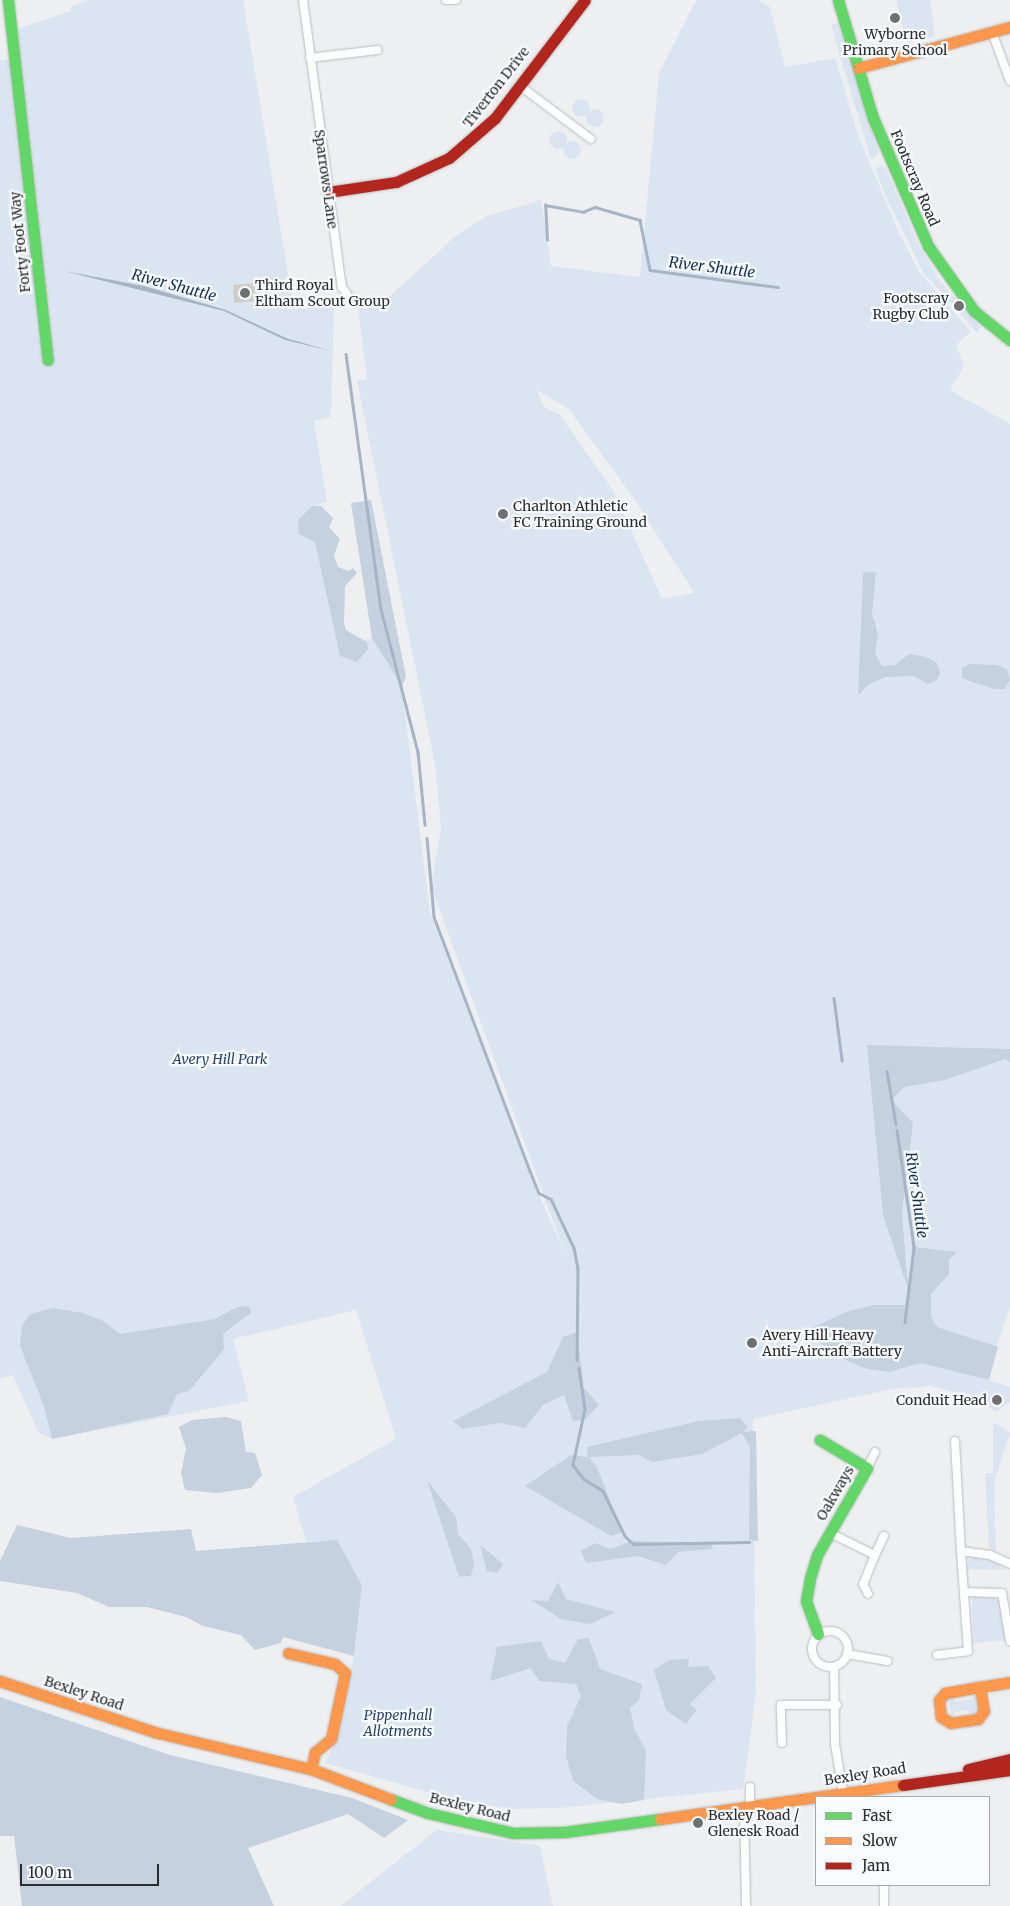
<!DOCTYPE html>
<style>
body{margin:0}
#map{position:relative;width:1010px;height:1906px;overflow:hidden;background:#edeff1;font-family:Merriweather,serif}
div>[style]{position:absolute}
.green>*{inset:0;background:#dbe5f1}
.round{border-radius:50%}
.forest>*{inset:0;background:#c6d1e0}
.water>*{inset:0;background:#a6b4c6}
.stream>*{height:2.5px;margin:-1.25px;padding:0 1.25px;transform-origin:1.25px;border-radius:1.25px;background:#a6b4c6}
.building>*{inset:0;background:#cecdc8}
.roads{filter:drop-shadow(0 0 1px #babcbe) drop-shadow(0 0 1px #babcbe)}
.street>*{height:8px;margin:-4px;padding:0 4px;transform-origin:4px;border-radius:4px;background:#fcfdfd}
.street>.ring{margin:-4px;padding:0;box-sizing:content-box;background:none;border:8px solid #fcfdfd;border-radius:50%}
.fast>*{height:11px;margin:-5.5px;padding:0 5.5px;transform-origin:5.5px;border-radius:5.5px;background:#63d668}
.slow>*{height:11px;margin:-5.5px;padding:0 5.5px;transform-origin:5.5px;border-radius:5.5px;background:#ff974d}
.jam>*{height:11px;margin:-5.5px;padding:0 5.5px;transform-origin:5.5px;border-radius:5.5px;background:#b3261e}
.dots>*{width:14px;height:14px;translate:-50% -50%;box-sizing:border-box;border:2px solid #f9fcff;border-radius:50%}
span{translate:-50% -50%;white-space:nowrap;text-align:center;line-height:1.15;-webkit-text-stroke:4.5px #f9fcff;paint-order:stroke}
.poi-label{font-size:14px;color:#2b2c2e}
.left{translate:0 -50%;text-align:left}
.right{translate:-100% -50%;text-align:right}
.street-label{font-size:14px;color:#2b2c2e}
.park-label{font-size:14px;color:#28446a;font-style:italic}
.water-label{font-size:15px;color:#142f53;font-style:italic}
.legend{position:absolute;left:815px;top:1796px;width:175px;height:90px;box-sizing:border-box;background:#f9fcff;border:1px solid #a7a9ab;margin:0;padding:6px 9px;list-style:none;font-size:15px;color:#2b2c2e}
.legend li{display:flex;align-items:center;gap:10px;height:25px}
.legend b{width:25px;border:1px solid #a7a9ab}
.scale{position:absolute;left:20px;top:1864px;width:139px;height:22px;box-sizing:border-box;border:2px solid #2b2c2e;border-top:0;padding-left:6px;font-size:15px;line-height:18px;white-space:nowrap;color:#2b2c2e;-webkit-text-stroke:4px #f9fcff;paint-order:stroke}
</style>
<div id="map">
<div class="green">
<div style="clip-path:polygon(evenodd,89px 0,243px 0,293px 304px,334px 299px,331px 417px,314px 421px,327px 502px,316px 505px,343px 644px,395px 634px,430px 912px,527px 1168px,566px 1256px,431px 886px,441px 828px,435px 764px,357px 381px,367px 379px,357px 301px,390px 296px,457px 235px,487px 216px,541px 200px,551px 266px,640px 277px,659px 73px,696px 0,759px 0,770px 7px,785px 67px,835px 58px,858px 135px,899px 233px,920px 273px,971px 332px,956px 345px,964px 366px,950px 390px,1010px 424px,1010px 1306px,986px 1379px,1010px 1387px,1010px 1402px,995px 1412px,980px 1399px,931px 1386px,893px 1389px,753px 1419px,756px 1693px,743px 1789px,559px 1808px,512px 1809px,445px 1797px,325px 1763px,334px 1745px,354px 1656px,362px 1585px,337px 1541px,306px 1541px,293px 1497px,396px 1439px,356px 1310px,233px 1339px,249px 1401px,52px 1439px,38px 1432px,13px 1375px,0 1378px,0 60px,19px 58px,15px 30px,71px 11px,70px 7px,89px 0,537px 390px,568px 408px,633px 497px,694px 593px,662px 599px,614px 492px,560px 415px,544px 407px,537px 390px)"></div>
<div style="clip-path:polygon(896px 0,930px 0,935px 36px,907px 44px)"></div>
<div style="clip-path:polygon(838px 23px,879px 152px,871px 160px,831px 25px)"></div>
<div class="round" style="left:572px;top:99px;width:18px;height:18px"></div>
<div class="round" style="left:586px;top:109px;width:18px;height:18px"></div>
<div class="round" style="left:549px;top:131px;width:18px;height:18px"></div>
<div class="round" style="left:563px;top:141px;width:18px;height:18px"></div>
<div style="clip-path:polygon(881px 166px,885px 167px,919px 246px,940px 281px,980px 327px,977px 333px,923px 272px,886px 197px,875px 168px)"></div>
<div style="clip-path:polygon(993px 1422px,1010px 1433px,994px 1482px,996px 1551px,989px 1548px,985px 1473px,993px 1473px)"></div>
<div style="clip-path:polygon(970px 1556px,994px 1561px,1005px 1570px,967px 1569px)"></div>
<div style="clip-path:polygon(972px 1596px,995px 1598px,1001px 1602px,1007px 1640px,973px 1643px)"></div>
<div style="clip-path:polygon(973px 1692px,977px 1695px,979px 1713px,969px 1717px,968px 1710px,954px 1712px,955px 1719px,946px 1716px,951px 1715px,949px 1701px,943px 1702px,944px 1698px,953px 1695px,954px 1702px,973px 1699px)"></div>
<div style="clip-path:polygon(437px 1830px,540px 1846px,553px 1906px,340px 1906px)"></div>
</div>
<div class="forest">
<div style="clip-path:polygon(371px 500px,406px 677px,402px 686px,372px 638px,351px 503px)"></div>
<div style="clip-path:polygon(312px 506px,321px 506px,333px 518px,329px 527px,340px 539px,334px 555px,338px 567px,349px 571px,353px 568px,357px 573px,345px 586px,344px 623px,346px 630px,367px 642px,368px 649px,357px 662px,340px 656px,315px 542px,299px 534px,298px 520px)"></div>
<div style="clip-path:polygon(871px 572px,876px 573px,872px 613px,878px 634px,875px 653px,882px 666px,895px 665px,909px 654px,926px 657px,937px 663px,940px 673px,937px 680px,928px 684px,914px 676px,885px 677px,868px 685px,858px 695px,863px 573px)"></div>
<div style="clip-path:polygon(969px 664px,997px 665px,1007px 669px,1010px 680px,1005px 689px,995px 689px,969px 681px,962px 677px,962px 668px)"></div>
<div style="clip-path:polygon(867px 1045px,1010px 1049px,1010px 1062px,1005px 1059px,945px 1080px,904px 1087px,892px 1100px,913px 1123px,902px 1214px,908px 1287px,914px 1247px,957px 1252px,949px 1259px,949px 1274px,931px 1294px,931px 1316px,937px 1327px,998px 1347px,989px 1380px,921px 1363px,889px 1372px,867px 1369px,838px 1357px,805px 1331px,846px 1312px,873px 1305px,906px 1305px,908px 1289px,883px 1215px)"></div>
<div style="clip-path:polygon(249px 1306px,251px 1313px,223px 1334px,224px 1349px,189px 1391px,177px 1394px,168px 1414px,52px 1439px,44px 1406px,20px 1346px,22px 1326px,30px 1314px,53px 1308px,83px 1313px,103px 1321px,120px 1334px,215px 1319px,237px 1307px)"></div>
<div style="clip-path:polygon(577px 1332px,584px 1388px,599px 1405px,584px 1420px,573px 1421px,564px 1395px,543px 1405px,525px 1428px,500px 1423px,462px 1429px,453px 1421px,547px 1372px,563px 1337px)"></div>
<div style="clip-path:polygon(226px 1417px,241px 1421px,246px 1452px,255px 1453px,262px 1475px,251px 1488px,217px 1493px,185px 1490px,181px 1473px,186px 1449px,179px 1427px,192px 1420px)"></div>
<div style="clip-path:polygon(740px 1418px,748px 1427px,743px 1432px,756px 1431px,758px 1541px,749px 1540px,750px 1447px,742px 1433px,702px 1454px,652px 1462px,639px 1455px,589px 1457px,597px 1468px,623px 1532px,611px 1536px,525px 1486px,571px 1455px,588px 1457px,587px 1447px,699px 1421px)"></div>
<div style="clip-path:polygon(427px 1480px,456px 1517px,458px 1534px,471px 1549px,474px 1564px,471px 1576px,459px 1577px)"></div>
<div style="clip-path:polygon(17px 1525px,71px 1538px,191px 1529px,196px 1551px,337px 1540px,362px 1585px,354px 1656px,283px 1637px,281px 1643px,255px 1650px,241px 1635px,203px 1626px,186px 1617px,147px 1607px,109px 1607px,77px 1593px,0 1581px,0 1561px)"></div>
<div style="clip-path:polygon(632px 1541px,711px 1543px,713px 1549px,678px 1552px,666px 1565px,638px 1556px,586px 1563px,581px 1551px,596px 1543px,610px 1549px)"></div>
<div style="clip-path:polygon(480px 1545px,503px 1564px,498px 1573px,487px 1571px)"></div>
<div style="clip-path:polygon(558px 1582px,566px 1599px,615px 1612px,590px 1624px,561px 1619px,531px 1600px,548px 1601px)"></div>
<div style="clip-path:polygon(589px 1638px,600px 1669px,642px 1684px,639px 1700px,630px 1708px,635px 1730px,646px 1751px,644px 1800px,621px 1804px,597px 1799px,573px 1781px,566px 1756px,567px 1726px,581px 1696px,576px 1684px,539px 1681px,531px 1668px,490px 1681px,497px 1647px,541px 1641px,549px 1659px,565px 1663px,578px 1639px)"></div>
<div style="clip-path:polygon(689px 1659px,688px 1667px,708px 1666px,716px 1678px,690px 1704px,697px 1710px,686px 1724px,666px 1710px,654px 1670px,669px 1660px)"></div>
<div style="clip-path:polygon(0 1697px,170px 1755px,352px 1798px,408px 1820px,384px 1838px,348px 1814px,248px 1848px,274px 1906px,22px 1906px,14px 1836px,0 1836px)"></div>
</div>
<div class="water">
<div style="clip-path:polygon(64px 271px,144px 286px,226px 310px,286px 338px,331px 351px,285px 340px,224px 311px)"></div>
</div>
<div class="stream">
<div style="left:547px;top:240px;width:35px;rotate:-93deg"></div>
<div style="left:545px;top:205px;width:39px;rotate:10deg"></div>
<div style="left:583px;top:212px;width:13px;rotate:-23deg"></div>
<div style="left:595px;top:207px;width:47px;rotate:16.1deg"></div>
<div style="left:640px;top:220px;width:51px;rotate:78.7deg"></div>
<div style="left:650px;top:270px;width:129px;rotate:7.6deg"></div>
<div style="left:346px;top:354px;width:257px;rotate:82.2deg"></div>
<div style="left:381px;top:609px;width:148px;rotate:75.5deg"></div>
<div style="left:418px;top:752px;width:73px;rotate:84.5deg"></div>
<div style="left:427px;top:838px;width:79px;rotate:84.9deg"></div>
<div style="left:434px;top:917px;width:272px;rotate:69.3deg"></div>
<div style="left:530px;top:1171px;width:24px;rotate:68deg"></div>
<div style="left:539px;top:1193px;width:13px;rotate:27deg"></div>
<div style="left:551px;top:1199px;width:54px;rotate:64.9deg"></div>
<div style="left:574px;top:1248px;width:20px;rotate:79deg"></div>
<div style="left:578px;top:1268px;width:92px;rotate:90.6deg"></div>
<div style="left:834px;top:998px;width:63px;rotate:82.6deg"></div>
<div style="left:887px;top:1071px;width:54px;rotate:80.4deg"></div>
<div style="left:897px;top:1130px;width:118px;rotate:81.7deg"></div>
<div style="left:914px;top:1247px;width:76px;rotate:96.8deg"></div>
<div style="left:579px;top:1368px;width:41px;rotate:81.7deg"></div>
<div style="left:585px;top:1409px;width:57px;rotate:102.1deg"></div>
<div style="left:573px;top:1465px;width:18px;rotate:52deg"></div>
<div style="left:584px;top:1479px;width:22px;rotate:32deg"></div>
<div style="left:603px;top:1491px;width:50px;rotate:63.9deg"></div>
<div style="left:625px;top:1536px;width:11px;rotate:45deg"></div>
<div style="left:633px;top:1544px;width:116px;rotate:-1deg"></div>
</div>
<div class="building">
<div style="clip-path:polygon(255px 283px,257px 301px,234px 303px,233px 285px)"></div>
</div>
<div class="roads">
<div class="street">
<div style="left:303px;top:0;width:290px;rotate:82.3deg"></div>
<div style="left:342px;top:287px;width:12px;rotate:55deg"></div>
<div style="left:446px;top:0;width:10px"></div>
<div style="left:992px;top:32px;width:52px;rotate:69.8deg"></div>
<div style="left:310px;top:58px;width:68px;rotate:-6.7deg"></div>
<div style="left:519px;top:85px;width:90px;rotate:36.9deg"></div>
<div style="left:955px;top:1441px;width:110px;rotate:86.9deg"></div>
<div style="left:867px;top:1468px;width:18px;rotate:-63deg"></div>
<div style="left:830px;top:1533px;width:50px;rotate:26.1deg"></div>
<div style="left:875px;top:1555px;width:31px;rotate:112deg"></div>
<div style="left:863px;top:1584px;width:11px;rotate:63deg"></div>
<div style="left:875px;top:1555px;width:21px;rotate:-65deg"></div>
<div style="left:964px;top:1592px;width:38px;rotate:2deg"></div>
<div style="left:1002px;top:1593px;width:49px;rotate:80.5deg"></div>
<div class="ring" style="left:812px;top:1631px;width:28px;height:28px"></div>
<div style="left:847px;top:1654px;width:41px;rotate:9.9deg"></div>
<div style="left:937px;top:1655px;width:31px;rotate:-7deg"></div>
<div style="left:968px;top:1651px;width:100px;rotate:-94deg"></div>
<div style="left:961px;top:1551px;width:29px;rotate:8deg"></div>
<div style="left:990px;top:1555px;width:22px;rotate:24deg"></div>
<div style="left:834px;top:1668px;width:76px;rotate:89.2deg"></div>
<div style="left:835px;top:1744px;width:49px;rotate:80.5deg"></div>
<div style="left:782px;top:1743px;width:38px;rotate:-92deg"></div>
<div style="left:781px;top:1705px;width:56px"></div>
<div style="left:744px;top:1807px;width:99px;rotate:88.8deg"></div>
<div style="left:750px;top:1807px;width:20px;rotate:-90deg"></div>
<div style="left:884px;top:1885px;width:21px;rotate:90deg"></div>
</div>
<div class="fast">
<div style="left:8px;top:0;width:362px;rotate:83.7deg"></div>
<div style="left:838px;top:0;width:123px;rotate:73.5deg"></div>
<div style="left:873px;top:118px;width:139px;rotate:66.7deg"></div>
<div style="left:928px;top:246px;width:80px;rotate:54.7deg"></div>
<div style="left:974px;top:311px;width:46px;rotate:38.9deg"></div>
<div style="left:818px;top:1634px;width:35px;rotate:-110deg"></div>
<div style="left:806px;top:1601px;width:23px;rotate:-80deg"></div>
<div style="left:810px;top:1578px;width:24px;rotate:-73deg"></div>
<div style="left:817px;top:1555px;width:100px;rotate:-60.1deg"></div>
<div style="left:867px;top:1468px;width:55px;rotate:-149.2deg"></div>
<div style="left:390px;top:1799px;width:40px;rotate:20.2deg"></div>
<div style="left:428px;top:1813px;width:87px;rotate:13.2deg"></div>
<div style="left:513px;top:1833px;width:52px;rotate:-1.1deg"></div>
<div style="left:565px;top:1832px;width:96px;rotate:-7.8deg"></div>
</div>
<div class="slow">
<div style="left:858px;top:68px;width:157px;rotate:-15.1deg"></div>
<div style="left:288px;top:1653px;width:48px;rotate:13.2deg"></div>
<div style="left:335px;top:1664px;width:13px;rotate:42deg"></div>
<div style="left:345px;top:1673px;width:67px;rotate:102deg"></div>
<div style="left:331px;top:1739px;width:21px;rotate:141deg"></div>
<div style="left:315px;top:1752px;width:17px;rotate:103deg"></div>
<div style="left:0;top:1681px;width:162px;rotate:18.3deg"></div>
<div style="left:154px;top:1732px;width:161px;rotate:13.3deg"></div>
<div style="left:311px;top:1769px;width:85px;rotate:20.8deg"></div>
<div style="left:980px;top:1687px;width:24px;rotate:81deg"></div>
<div style="left:984px;top:1711px;width:10px;rotate:127deg"></div>
<div style="left:978px;top:1719px;width:27px;rotate:172deg"></div>
<div style="left:951px;top:1723px;width:12px;rotate:-149deg"></div>
<div style="left:941px;top:1717px;width:17px;rotate:-97deg"></div>
<div style="left:939px;top:1700px;width:9px;rotate:-49deg"></div>
<div style="left:945px;top:1693px;width:36px;rotate:-10deg"></div>
<div style="left:980px;top:1687px;width:30px;rotate:-9deg"></div>
<div style="left:660px;top:1819px;width:245px;rotate:-8deg"></div>
</div>
<div class="jam">
<div style="left:328px;top:192px;width:69px;rotate:-8.4deg"></div>
<div style="left:396px;top:182px;width:58px;rotate:-24.4deg"></div>
<div style="left:449px;top:158px;width:61px;rotate:-41deg"></div>
<div style="left:495px;top:118px;width:148px;rotate:-52.7deg"></div>
<div style="left:968px;top:1769px;width:43px;rotate:-13.4deg"></div>
<div style="left:903px;top:1785px;width:108px;rotate:-8deg"></div>
</div>
</div>
<div class="dots">
<div style="left:895px;top:18px;background:#6f7072"></div>
<div style="left:245px;top:293px;background:#6f7072"></div>
<div style="left:959px;top:306px;background:#6f7072"></div>
<div style="left:503px;top:514px;background:#6f7072"></div>
<div style="left:752px;top:1343px;background:#6f7072"></div>
<div style="left:997px;top:1400px;background:#6f7072"></div>
<div style="left:698px;top:1823px;background:#6f7072"></div>
</div>
<div class="poi-label">
<span style="left:895px;top:42px">Wyborne<br>Primary School</span>
<span class="left" style="left:255px;top:293px">Third Royal<br>Eltham Scout Group</span>
<span class="right" style="left:949px;top:306px">Footscray<br>Rugby Club</span>
<span class="left" style="left:513px;top:514px">Charlton Athletic<br>FC Training Ground</span>
<span class="left" style="left:762px;top:1343px">Avery Hill Heavy<br>Anti-Aircraft Battery</span>
<span class="right" style="left:987px;top:1400px">Conduit Head</span>
<span class="left" style="left:708px;top:1823px">Bexley Road /<br>Glenesk Road</span>
</div>
<div class="street-label">
<span style="left:496px;top:87px;rotate:-52deg">Tiverton Drive</span>
<span style="left:915px;top:178px;rotate:67deg">Footscray Road</span>
<span style="left:326px;top:179px;rotate:82deg">Sparrows Lane</span>
<span style="left:20px;top:242px;rotate:-96deg">Forty Foot Way</span>
<span style="left:835px;top:1493px;rotate:-60deg">Oakways</span>
<span style="left:84px;top:1693px;rotate:18deg">Bexley Road</span>
<span style="left:865px;top:1774px;rotate:-9deg">Bexley Road</span>
<span style="left:470px;top:1807px;rotate:14deg">Bexley Road</span>
</div>
<div class="park-label">
<span style="left:220px;top:1059px">Avery Hill Park</span>
<span style="left:398px;top:1723px">Pippenhall<br>Allotments</span>
</div>
<div class="water-label">
<span style="left:712px;top:267px;rotate:7deg">River Shuttle</span>
<span style="left:174px;top:285px;rotate:15deg">River Shuttle</span>
<span style="left:917px;top:1195px;rotate:82deg">River Shuttle</span>
</div>
<ul class="legend">
<li><b style="height:6px;background:#63d668"></b>Fast</li>
<li><b style="height:6px;background:#ff974d"></b>Slow</li>
<li><b style="height:6px;background:#b3261e"></b>Jam</li>
</ul>
<div class="scale">100 m</div>
</div>
